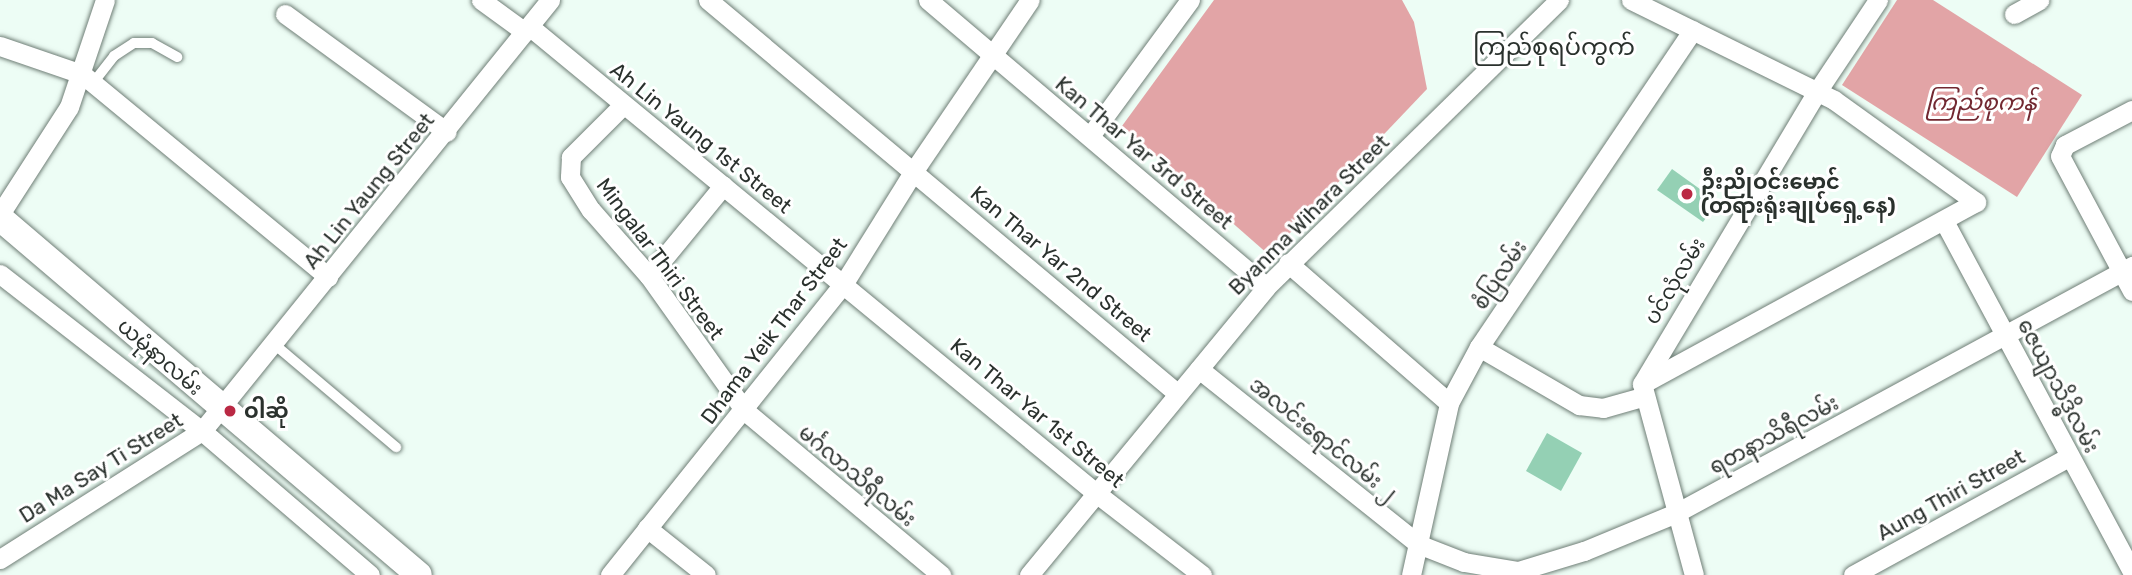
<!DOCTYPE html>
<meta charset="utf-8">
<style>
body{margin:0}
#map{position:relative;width:2132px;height:575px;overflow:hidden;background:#edfdf5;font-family:Rubik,"Noto Sans Myanmar",sans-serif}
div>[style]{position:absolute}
.water>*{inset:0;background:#e2a4a6}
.building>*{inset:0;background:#94d0b4}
.roads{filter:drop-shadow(0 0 2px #6f7e76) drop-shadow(0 0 2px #6f7e76)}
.lane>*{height:10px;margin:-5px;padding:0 5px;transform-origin:5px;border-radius:5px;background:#fff}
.street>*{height:19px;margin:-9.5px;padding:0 9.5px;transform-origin:9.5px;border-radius:9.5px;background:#fff}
.secondary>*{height:26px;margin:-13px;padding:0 13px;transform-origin:13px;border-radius:13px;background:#fff}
.dots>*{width:19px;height:19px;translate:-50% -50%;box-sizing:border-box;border:4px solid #fff;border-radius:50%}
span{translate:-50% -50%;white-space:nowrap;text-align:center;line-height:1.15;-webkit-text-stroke:6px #fff;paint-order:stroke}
.street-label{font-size:21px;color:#2a312d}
.poi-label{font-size:21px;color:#2a312d;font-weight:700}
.left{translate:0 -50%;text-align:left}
.water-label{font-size:23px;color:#722831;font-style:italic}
.quarter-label{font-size:24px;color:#2a312d}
</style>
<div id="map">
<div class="water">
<div style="clip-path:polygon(1214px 0,1402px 0,1414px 22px,1427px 89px,1269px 255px,1122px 126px)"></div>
<div style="clip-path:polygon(1897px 0,1933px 0,2082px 95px,2017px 197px,1842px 85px)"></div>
</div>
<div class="building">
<div style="clip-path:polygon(1672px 169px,1718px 202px,1703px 222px,1657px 190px)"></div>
<div style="clip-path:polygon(1547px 433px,1582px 453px,1561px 491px,1526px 471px)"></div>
</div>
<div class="roads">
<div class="lane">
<div style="left:93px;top:83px;width:34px;rotate:-52deg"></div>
<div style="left:114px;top:56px;width:24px;rotate:-33deg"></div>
<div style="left:134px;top:43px;width:18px"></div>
<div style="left:152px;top:43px;width:29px;rotate:29deg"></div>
<div style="left:274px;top:344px;width:160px;rotate:40.2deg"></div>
</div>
<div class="street">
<div style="left:481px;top:0;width:54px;rotate:36deg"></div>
<div style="left:708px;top:0;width:613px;rotate:39.97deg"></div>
<div style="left:928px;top:0;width:443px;rotate:40.3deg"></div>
<div style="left:1631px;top:0;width:226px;rotate:26.2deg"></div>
<div style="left:1834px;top:100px;width:175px;rotate:35.7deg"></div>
<div style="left:1976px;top:202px;width:380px;rotate:151.4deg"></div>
<div style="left:285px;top:14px;width:200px;rotate:36.1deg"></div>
<div style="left:2014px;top:14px;width:29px;rotate:-29deg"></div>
<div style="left:529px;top:26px;width:735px;rotate:39.48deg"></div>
<div style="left:1096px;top:493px;width:134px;rotate:37.7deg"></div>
<div style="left:0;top:46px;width:87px;rotate:18.9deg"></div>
<div style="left:82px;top:74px;width:319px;rotate:39.5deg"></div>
<div style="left:623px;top:105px;width:74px;rotate:135deg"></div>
<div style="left:571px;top:157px;width:20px;rotate:93deg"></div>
<div style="left:570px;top:177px;width:39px;rotate:58deg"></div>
<div style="left:591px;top:210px;width:88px;rotate:48.7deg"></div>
<div style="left:649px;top:276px;width:166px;rotate:54.6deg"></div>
<div style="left:745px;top:411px;width:256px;rotate:39.9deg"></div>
<div style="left:2132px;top:110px;width:76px;rotate:152.4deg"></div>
<div style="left:2065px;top:145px;width:12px;rotate:114deg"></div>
<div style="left:2060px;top:156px;width:153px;rotate:61.9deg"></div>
<div style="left:1090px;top:136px;width:169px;rotate:-53.7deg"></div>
<div style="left:0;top:214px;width:127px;rotate:-57.2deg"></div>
<div style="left:69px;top:107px;width:113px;rotate:-71.4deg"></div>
<div style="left:1944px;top:221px;width:397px;rotate:61.8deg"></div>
<div style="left:1288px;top:263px;width:213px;rotate:41deg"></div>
<div style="left:0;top:274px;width:256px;rotate:37.9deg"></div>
<div style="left:202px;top:431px;width:221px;rotate:40.6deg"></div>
<div style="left:649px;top:276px;width:117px;rotate:-50.6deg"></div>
<div style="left:1479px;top:347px;width:116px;rotate:30.1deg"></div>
<div style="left:1579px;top:405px;width:24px;rotate:7deg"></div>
<div style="left:1603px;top:408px;width:41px;rotate:-15.8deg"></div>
<div style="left:1199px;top:369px;width:280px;rotate:38.6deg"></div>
<div style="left:1418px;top:544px;width:49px;rotate:21.4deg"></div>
<div style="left:1464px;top:562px;width:55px;rotate:9.5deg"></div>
<div style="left:1518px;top:571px;width:69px;rotate:-16.9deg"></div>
<div style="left:1584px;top:551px;width:100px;rotate:-22.4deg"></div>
<div style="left:1676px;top:513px;width:519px;rotate:-28.44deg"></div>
<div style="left:647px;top:528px;width:75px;rotate:38.5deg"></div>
<div style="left:0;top:559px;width:239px;rotate:-32.4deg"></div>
<div style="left:202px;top:431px;width:554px;rotate:-51.08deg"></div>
<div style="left:610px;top:575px;width:374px;rotate:-51.3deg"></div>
<div style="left:844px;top:283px;width:134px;rotate:-58.1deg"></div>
<div style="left:915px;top:169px;width:204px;rotate:-55.8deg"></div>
<div style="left:1029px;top:575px;width:373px;rotate:-50.5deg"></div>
<div style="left:1266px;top:287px;width:410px;rotate:-44.4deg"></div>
<div style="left:1411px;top:575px;width:176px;rotate:-77.5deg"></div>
<div style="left:1449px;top:403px;width:64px;rotate:-61.8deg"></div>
<div style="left:1479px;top:347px;width:382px;rotate:-56deg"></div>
<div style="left:1694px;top:575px;width:198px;rotate:-105.2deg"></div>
<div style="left:1642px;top:384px;width:339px;rotate:-59.1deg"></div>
<div style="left:1816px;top:93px;width:112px;rotate:-56.3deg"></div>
<div style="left:1853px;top:575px;width:247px;rotate:-28.7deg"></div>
</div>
<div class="secondary">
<div style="left:0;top:218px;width:550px;rotate:40.43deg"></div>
</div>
</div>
<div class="dots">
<div style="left:1687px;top:194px;background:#ba2944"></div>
<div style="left:230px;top:411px;background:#ba2944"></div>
</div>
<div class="street-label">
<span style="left:701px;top:138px;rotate:39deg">Ah Lin Yaung 1st Street</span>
<span style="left:1144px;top:153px;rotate:40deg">Kan Thar Yar 3rd Street</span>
<span style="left:369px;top:191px;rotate:-51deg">Ah Lin Yaung Street</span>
<span style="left:1309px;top:215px;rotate:-45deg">Byanma Wihara Street</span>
<span style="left:660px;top:259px;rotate:53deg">Mingalar Thiri Street</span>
<span style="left:1061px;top:264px;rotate:40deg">Kan Thar Yar 2nd Street</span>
<span style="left:1500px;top:275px;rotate:-56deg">စံပြလမ်း</span>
<span style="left:1675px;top:281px;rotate:-59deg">ပင်လုံလမ်း</span>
<span style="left:774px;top:331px;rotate:-53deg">Dhama Yeik Thar Street</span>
<span style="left:160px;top:357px;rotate:41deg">ယမုံနာလမ်း</span>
<span style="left:2058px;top:386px;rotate:62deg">ဇေယျာသိဒ္ဓိလမ်း</span>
<span style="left:1037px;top:413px;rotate:40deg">Kan Thar Yar 1st Street</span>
<span style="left:1774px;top:435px;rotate:-28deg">ရတနာသိရီလမ်း</span>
<span style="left:1323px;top:439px;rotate:39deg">အလင်းရောင်လမ်း ၂</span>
<span style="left:101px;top:468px;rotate:-32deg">Da Ma Say Ti Street</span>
<span style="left:857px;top:476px;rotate:40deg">မင်္ဂလာသိရီလမ်း</span>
<span style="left:1951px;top:495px;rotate:-29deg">Aung Thiri Street</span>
</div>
<div class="poi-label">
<span class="left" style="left:1701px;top:194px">ဦးညိုဝင်းမောင်<br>(တရားရုံးချုပ်ရှေ့နေ)</span>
<span class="left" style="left:244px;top:411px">ဝါဆို</span>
</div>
<div class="water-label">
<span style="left:1981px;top:102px">ကြည်စုကန်</span>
</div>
<div class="quarter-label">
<span style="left:1554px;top:48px">ကြည်စုရပ်ကွက်</span>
</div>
</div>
